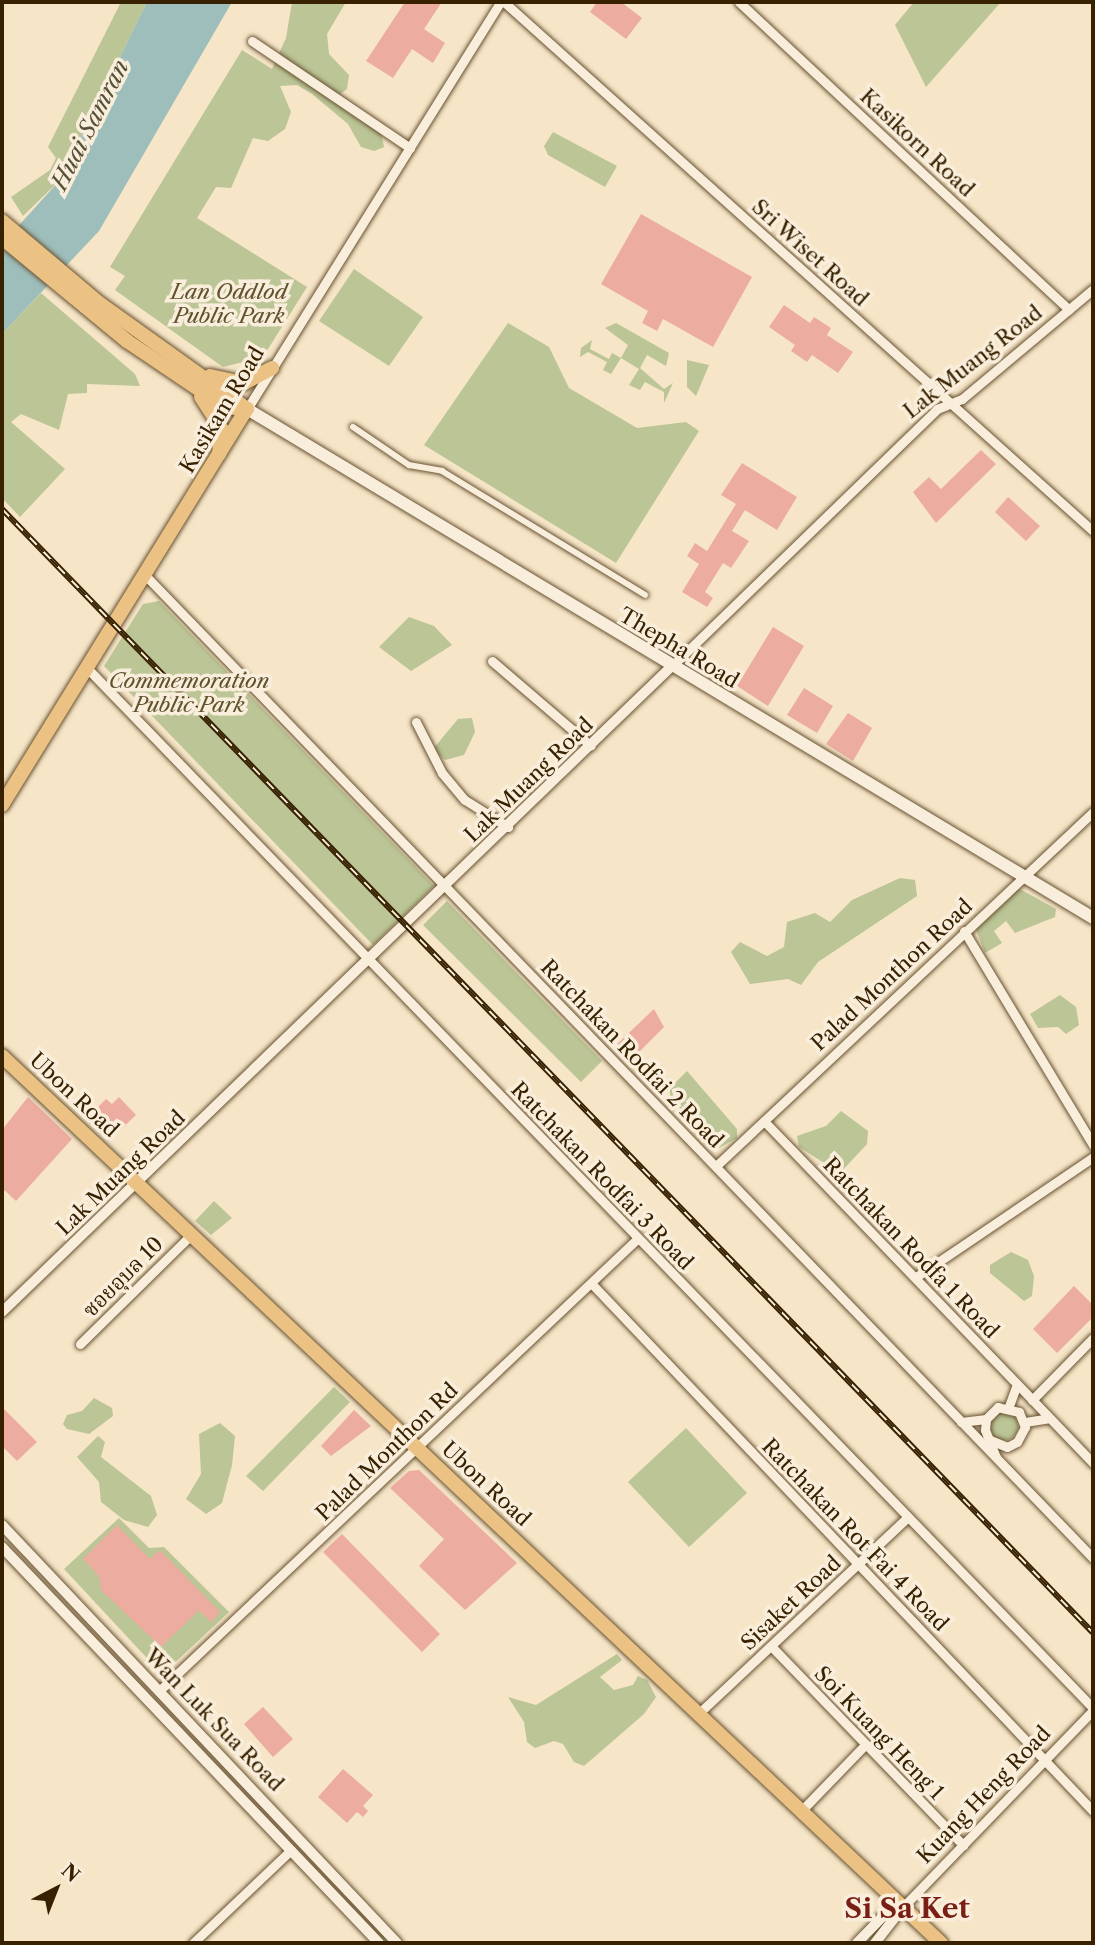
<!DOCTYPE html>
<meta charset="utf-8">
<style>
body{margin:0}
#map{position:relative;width:1095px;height:1945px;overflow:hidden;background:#f6e5c7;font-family:"Libre Caslon Text","Noto Serif Thai",serif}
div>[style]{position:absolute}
.green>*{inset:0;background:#bbc596}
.round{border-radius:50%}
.water>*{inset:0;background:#9ebebb}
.building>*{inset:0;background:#ecada0}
.roads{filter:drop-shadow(0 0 2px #675232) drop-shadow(0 0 2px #675232)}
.pedestrian>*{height:6px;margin:-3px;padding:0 3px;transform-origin:3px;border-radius:3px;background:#f9eedb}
.minor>*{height:9px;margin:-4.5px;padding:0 4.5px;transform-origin:4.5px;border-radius:4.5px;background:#f9eedb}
.tertiary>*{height:10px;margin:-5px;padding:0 5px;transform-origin:5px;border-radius:5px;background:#f9eedb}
.secondary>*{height:12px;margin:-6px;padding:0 6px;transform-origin:6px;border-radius:6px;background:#f9eedb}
.primary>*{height:14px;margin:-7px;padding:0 7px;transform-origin:7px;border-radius:7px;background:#ebc284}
.rail>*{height:6px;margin-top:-3px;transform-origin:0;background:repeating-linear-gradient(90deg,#f9eedb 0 10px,#372100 0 20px);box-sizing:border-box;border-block:2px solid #372100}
span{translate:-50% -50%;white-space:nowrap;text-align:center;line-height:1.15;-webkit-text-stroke:7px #f9eedb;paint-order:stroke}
.street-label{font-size:21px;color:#372100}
.park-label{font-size:21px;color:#5f522d;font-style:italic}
.water-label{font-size:23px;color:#565038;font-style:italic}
.district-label{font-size:28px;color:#7a1f14;font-weight:700}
.frame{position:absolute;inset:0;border:4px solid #372100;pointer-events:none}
.north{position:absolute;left:21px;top:1854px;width:70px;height:70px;-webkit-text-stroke:5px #f9eedb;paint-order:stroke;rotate:42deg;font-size:19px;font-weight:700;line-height:28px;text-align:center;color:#372100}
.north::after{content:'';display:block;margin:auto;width:24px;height:32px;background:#372100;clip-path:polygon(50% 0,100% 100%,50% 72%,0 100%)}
</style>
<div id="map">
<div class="green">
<div style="clip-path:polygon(121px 2px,147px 2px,60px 180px,23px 216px,11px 197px,50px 170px,56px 158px,48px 147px)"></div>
<div style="clip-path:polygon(292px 2px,346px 2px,327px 34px,329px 54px,349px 75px,347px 89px,335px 98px,381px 131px,384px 147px,374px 151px,361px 147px,348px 124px,312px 94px,297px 85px,280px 86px,291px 112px,285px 129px,268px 141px,253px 138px,231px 188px,216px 187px,197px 218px,307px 287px,263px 357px,223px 367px,115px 290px,125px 276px,110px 267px,242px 50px,272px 69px,286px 38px)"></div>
<div style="clip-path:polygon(914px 2px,1001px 2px,926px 87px,895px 25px)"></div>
<div style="clip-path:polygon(553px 132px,617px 166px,605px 187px,548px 155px,544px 146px)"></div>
<div style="clip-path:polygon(354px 269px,423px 317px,389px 366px,319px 321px)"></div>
<div style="clip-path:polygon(41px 293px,135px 374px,140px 386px,87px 384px,87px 393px,68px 394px,59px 430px,21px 414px,11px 422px,65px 469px,20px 517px,2px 498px,2px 334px)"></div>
<div style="clip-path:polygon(508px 323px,549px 347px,569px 388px,637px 428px,686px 422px,699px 431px,616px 563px,424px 445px)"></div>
<div style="clip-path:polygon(616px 323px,669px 353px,666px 366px,647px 355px,640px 368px,664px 389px,673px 383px,664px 403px,664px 392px,645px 382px,640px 390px,629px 385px,639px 369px,621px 358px,611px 374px,603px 370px,607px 362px,588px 352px,580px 357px,581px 348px,592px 340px,590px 349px,609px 359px,612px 353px,621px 358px,628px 345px,605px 328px)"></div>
<div style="clip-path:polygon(687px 360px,709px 365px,696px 396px,687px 387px)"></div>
<div style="clip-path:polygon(159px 601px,434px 886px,373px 945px,104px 666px,143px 604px)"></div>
<div style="clip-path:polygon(409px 617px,434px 626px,452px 645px,411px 671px,379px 647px)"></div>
<div style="clip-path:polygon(472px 718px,475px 732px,464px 755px,445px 760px,433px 749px,458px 719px)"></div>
<div style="clip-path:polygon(900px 878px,915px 880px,917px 896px,818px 962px,801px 985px,788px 979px,750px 984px,731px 952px,740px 942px,767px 956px,784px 947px,787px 922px,815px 913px,830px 922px,852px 900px)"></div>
<div style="clip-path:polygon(1018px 888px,1056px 909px,1055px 917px,1015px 933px,1006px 921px,994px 931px,1002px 943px,985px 953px,975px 927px)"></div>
<div style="clip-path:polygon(447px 901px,602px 1061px,581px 1082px,423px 925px)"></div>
<div style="clip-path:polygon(1060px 995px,1076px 1007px,1079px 1025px,1066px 1034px,1058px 1027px,1038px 1028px,1030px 1014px)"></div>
<div style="clip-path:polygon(687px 1071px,737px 1129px,737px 1138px,719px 1148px,670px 1098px,670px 1088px)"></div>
<div style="clip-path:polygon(841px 1111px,868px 1131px,867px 1144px,840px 1173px,799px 1147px,797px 1136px,826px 1126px)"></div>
<div style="clip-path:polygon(214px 1201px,232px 1218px,211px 1235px,195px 1221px)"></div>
<div style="clip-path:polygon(1011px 1252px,1028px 1260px,1034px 1276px,1032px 1296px,1024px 1301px,990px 1273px,990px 1265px)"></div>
<div style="clip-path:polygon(334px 1387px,350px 1402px,263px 1491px,246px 1476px)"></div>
<div style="clip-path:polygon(94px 1398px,112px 1408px,113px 1416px,89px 1434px,67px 1429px,63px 1424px,67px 1415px,82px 1411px)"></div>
<div class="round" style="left:990px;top:1412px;width:28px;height:28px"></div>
<div style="clip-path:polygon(220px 1423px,235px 1436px,232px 1465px,222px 1503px,206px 1514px,186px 1499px,201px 1474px,199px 1434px)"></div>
<div style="clip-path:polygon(686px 1428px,747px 1493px,689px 1547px,628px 1482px)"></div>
<div style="clip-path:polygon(98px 1436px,105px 1442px,101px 1457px,151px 1496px,157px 1515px,148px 1527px,124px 1520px,101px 1502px,99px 1482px,77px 1457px)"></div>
<div style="clip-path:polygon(119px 1518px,149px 1548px,164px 1547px,229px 1612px,167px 1670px,159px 1671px,64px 1569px)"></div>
<div style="clip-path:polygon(617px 1654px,622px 1660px,600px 1677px,614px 1690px,633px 1685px,638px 1676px,647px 1680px,656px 1697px,644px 1714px,584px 1766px,574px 1762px,563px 1744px,554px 1741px,535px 1748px,527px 1742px,524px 1722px,508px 1697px,536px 1705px)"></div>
</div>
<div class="water">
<div style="clip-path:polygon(147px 2px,232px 2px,99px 231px,2px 334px,2px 244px,60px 180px)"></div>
</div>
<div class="building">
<div style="clip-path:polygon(405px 2px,442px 2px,424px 29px,445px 43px,433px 63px,412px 49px,393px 78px,366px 61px)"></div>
<div style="clip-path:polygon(597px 2px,621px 2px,642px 18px,626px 39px,590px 12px)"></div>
<div style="clip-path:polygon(641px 214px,752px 277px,713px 347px,663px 319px,657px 331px,642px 323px,648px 311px,601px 284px)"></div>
<div style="clip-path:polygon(784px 305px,810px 323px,814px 317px,831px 328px,827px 335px,853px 352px,838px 373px,812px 355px,807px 362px,791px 351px,795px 345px,769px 327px)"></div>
<div style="clip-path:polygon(981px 450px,996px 464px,936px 523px,913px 492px,929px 477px,941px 489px)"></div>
<div style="clip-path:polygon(742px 463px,797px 497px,777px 530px,745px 510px,732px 531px,749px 541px,731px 568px,723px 563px,705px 592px,713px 598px,707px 607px,682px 592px,699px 564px,687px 556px,695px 543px,707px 551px,736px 504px,721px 495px)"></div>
<div style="clip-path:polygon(1008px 497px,1040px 526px,1026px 541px,995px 512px)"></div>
<div style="clip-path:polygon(773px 627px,804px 646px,768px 706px,737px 686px)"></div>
<div style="clip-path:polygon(804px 688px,833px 706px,817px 733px,787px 715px)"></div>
<div style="clip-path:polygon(848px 713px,872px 728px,853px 761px,826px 744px)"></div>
<div style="clip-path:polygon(654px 1009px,664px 1027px,628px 1063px,613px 1048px)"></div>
<div style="clip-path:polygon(28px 1097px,72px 1139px,16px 1201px,2px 1188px,2px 1130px)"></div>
<div style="clip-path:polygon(119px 1097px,136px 1115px,113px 1137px,91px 1114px,106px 1099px,112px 1104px)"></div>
<div style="clip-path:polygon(1074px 1286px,1093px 1305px,1093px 1317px,1057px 1353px,1033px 1329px)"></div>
<div style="clip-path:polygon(2px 1407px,37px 1442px,17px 1461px,2px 1446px)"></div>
<div style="clip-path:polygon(354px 1410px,371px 1426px,331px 1456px,321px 1446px)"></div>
<div style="clip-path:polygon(419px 1470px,517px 1563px,465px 1610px,419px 1566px,444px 1539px,390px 1488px,409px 1471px)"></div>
<div style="clip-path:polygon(117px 1525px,150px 1559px,160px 1550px,220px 1612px,211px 1622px,199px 1610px,161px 1647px,101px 1590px,99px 1576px,83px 1559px)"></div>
<div style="clip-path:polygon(342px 1534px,440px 1634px,422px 1652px,323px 1552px)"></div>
<div style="clip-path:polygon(263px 1707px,293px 1739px,273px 1757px,244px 1724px)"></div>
<div style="clip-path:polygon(343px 1769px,373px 1795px,363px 1806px,368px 1811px,363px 1817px,357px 1812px,347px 1823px,318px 1797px)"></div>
</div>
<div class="roads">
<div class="pedestrian">
<div style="left:353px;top:427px;width:68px;rotate:34.2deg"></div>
<div style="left:409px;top:465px;width:34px;rotate:10deg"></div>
<div style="left:442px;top:471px;width:238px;rotate:31.4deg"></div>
</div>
<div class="minor">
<div style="left:504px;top:2px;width:792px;rotate:41.93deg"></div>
<div style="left:739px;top:2px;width:451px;rotate:43deg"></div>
<div style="left:252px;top:41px;width:191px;rotate:34.1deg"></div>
<div style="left:247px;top:409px;width:479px;rotate:-58.1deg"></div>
<div style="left:145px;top:575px;width:1366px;rotate:46.04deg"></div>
<div style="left:492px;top:661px;width:130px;rotate:40.6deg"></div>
<div style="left:672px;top:666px;width:369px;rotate:-44.1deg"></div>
<div style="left:937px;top:409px;width:27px;rotate:-22deg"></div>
<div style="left:962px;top:399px;width:171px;rotate:-40deg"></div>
<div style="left:87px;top:668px;width:1447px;rotate:45.95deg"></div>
<div style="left:416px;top:722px;width:57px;rotate:63deg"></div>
<div style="left:442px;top:773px;width:35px;rotate:50deg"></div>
<div style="left:465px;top:800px;width:51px;rotate:32.1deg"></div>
<div style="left:964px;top:931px;width:250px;rotate:58.9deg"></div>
<div style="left:764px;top:1121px;width:475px;rotate:46.1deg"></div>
<div style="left:716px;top:1166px;width:517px;rotate:-43.2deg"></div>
<div style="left:916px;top:1277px;width:214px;rotate:-34.1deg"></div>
<div style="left:591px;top:1283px;width:729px;rotate:46.45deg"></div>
<div style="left:80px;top:1344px;width:156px;rotate:-44.5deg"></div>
<div style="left:1032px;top:1400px;width:87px;rotate:-45.5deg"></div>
<div style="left:1009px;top:1406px;width:23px;rotate:-70deg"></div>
<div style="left:961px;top:1422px;width:25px;rotate:-7deg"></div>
<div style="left:1025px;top:1422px;width:24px;rotate:-9deg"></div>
<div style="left:990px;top:1440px;width:18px;rotate:22deg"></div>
<div style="left:1007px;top:1447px;width:11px;rotate:-27deg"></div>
<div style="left:1017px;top:1442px;width:17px;rotate:-62deg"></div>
<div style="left:1025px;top:1427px;width:16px;rotate:-112deg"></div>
<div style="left:1019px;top:1412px;width:22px;rotate:-167deg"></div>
<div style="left:998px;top:1407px;width:17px;rotate:135deg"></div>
<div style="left:986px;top:1419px;width:11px;rotate:95deg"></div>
<div style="left:985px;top:1430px;width:29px;rotate:68deg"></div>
<div style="left:771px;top:1646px;width:277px;rotate:46deg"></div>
<div style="left:159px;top:1691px;width:659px;rotate:-43.4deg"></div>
<div style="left:698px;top:1714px;width:288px;rotate:-43.2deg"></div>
<div style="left:801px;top:1811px;width:93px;rotate:-45.9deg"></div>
<div style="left:903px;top:1907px;width:274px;rotate:-46deg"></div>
<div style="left:193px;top:1943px;width:135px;rotate:-43.5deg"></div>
</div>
<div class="tertiary">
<div style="left:2px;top:1312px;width:931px;rotate:-43.96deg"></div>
<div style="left:2px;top:1525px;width:575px;rotate:46.62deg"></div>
<div style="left:2px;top:1547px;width:547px;rotate:46.41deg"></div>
<div style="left:857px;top:1943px;width:45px;rotate:-45.9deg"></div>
<div style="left:888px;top:1911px;width:16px;rotate:-15deg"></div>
<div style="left:875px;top:1943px;width:46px;rotate:-52.1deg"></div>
</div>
<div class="secondary">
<div style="left:247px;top:409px;width:987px;rotate:31.03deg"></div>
</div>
<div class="primary">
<div style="left:2px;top:221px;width:127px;rotate:40.2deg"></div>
<div style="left:99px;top:303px;width:182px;rotate:35.6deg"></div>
<div style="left:2px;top:238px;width:162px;rotate:39.5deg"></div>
<div style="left:127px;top:341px;width:118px;rotate:34deg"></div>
<div style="left:225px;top:407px;width:22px;rotate:5deg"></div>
<div style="left:210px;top:376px;width:35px;rotate:12deg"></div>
<div style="left:244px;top:383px;width:32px;rotate:-28deg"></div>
<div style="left:201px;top:397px;width:37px;rotate:57deg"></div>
<div style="left:221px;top:428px;width:26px;rotate:94deg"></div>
<div style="left:2px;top:805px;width:466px;rotate:-58.3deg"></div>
<div style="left:2px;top:1056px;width:1292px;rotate:43.37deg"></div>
</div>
</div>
<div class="rail">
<div style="left:2px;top:509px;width:1566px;rotate:45.85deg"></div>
</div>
<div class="street-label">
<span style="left:917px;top:143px;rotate:43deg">Kasikorn Road</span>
<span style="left:810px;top:253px;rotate:42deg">Sri Wiset Road</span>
<span style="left:973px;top:362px;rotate:-38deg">Lak Muang Road</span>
<span style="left:222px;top:410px;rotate:-59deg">Kasikam Road</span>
<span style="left:679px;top:648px;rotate:31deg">Thepha Road</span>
<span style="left:529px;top:780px;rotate:-44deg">Lak Muang Road</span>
<span style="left:892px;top:975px;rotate:-43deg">Palad Monthon Road</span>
<span style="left:632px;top:1054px;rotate:46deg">Ratchakan Rodfai 2 Road</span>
<span style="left:74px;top:1095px;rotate:43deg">Ubon Road</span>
<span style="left:121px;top:1173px;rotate:-44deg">Lak Muang Road</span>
<span style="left:602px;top:1176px;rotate:46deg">Ratchakan Rodfai 3 Road</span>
<span style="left:911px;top:1248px;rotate:46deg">Ratchakan Rodfa 1 Road</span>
<span style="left:123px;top:1277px;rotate:-45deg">ซอยอุบล 10</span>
<span style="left:387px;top:1452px;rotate:-44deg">Palad Monthon Rd</span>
<span style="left:486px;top:1484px;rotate:43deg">Ubon Road</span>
<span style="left:855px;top:1535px;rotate:46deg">Ratchakan Rot Fai 4 Road</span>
<span style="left:791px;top:1603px;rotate:-43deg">Sisaket Road</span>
<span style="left:214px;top:1720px;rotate:46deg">Wan Luk Sua Road</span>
<span style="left:879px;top:1733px;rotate:46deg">Soi Kuang Heng 1</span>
<span style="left:984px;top:1795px;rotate:-46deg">Kuang Heng Road</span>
</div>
<div class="park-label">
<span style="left:229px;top:304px">Lan Oddlod<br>Public Park</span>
<span style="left:189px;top:693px">Commemoration<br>Public Park</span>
</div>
<div class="water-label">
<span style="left:90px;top:125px;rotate:-63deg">Huai Samran</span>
</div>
<div class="district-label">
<span style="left:907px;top:1908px">Si Sa Ket</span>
</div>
<div class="frame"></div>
<div class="north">N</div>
</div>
